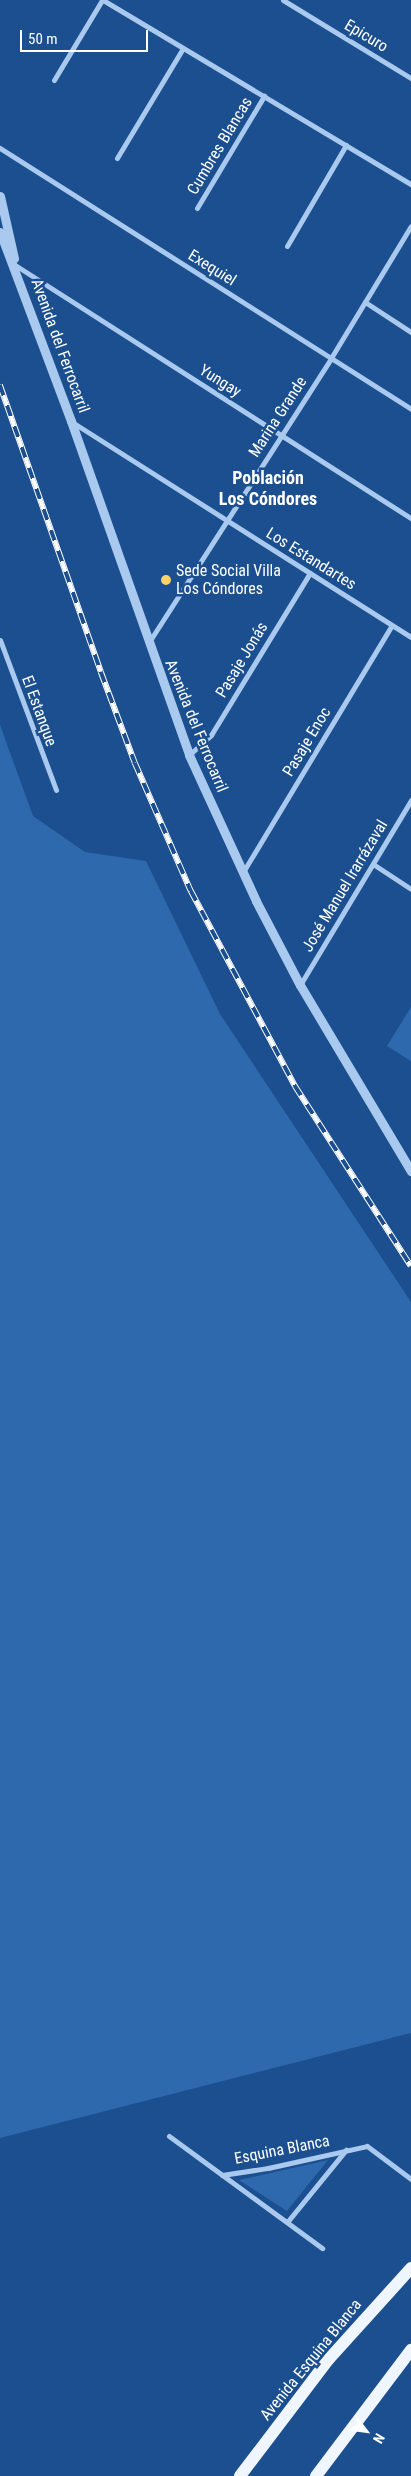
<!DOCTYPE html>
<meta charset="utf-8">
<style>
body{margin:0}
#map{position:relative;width:411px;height:2476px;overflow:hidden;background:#1b4f8f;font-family:"Roboto Condensed",sans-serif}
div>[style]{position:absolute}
.green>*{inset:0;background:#2e69ad}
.minor>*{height:5px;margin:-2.5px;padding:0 2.5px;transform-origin:2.5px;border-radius:2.5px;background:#a9c9ee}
.tertiary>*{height:9px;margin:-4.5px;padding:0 4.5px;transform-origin:4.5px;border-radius:4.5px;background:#a9c9ee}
.primary>*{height:12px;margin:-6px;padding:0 6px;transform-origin:6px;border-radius:6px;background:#f0f6ff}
.rail>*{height:5.5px;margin-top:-2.75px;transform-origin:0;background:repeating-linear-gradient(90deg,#1b4f8f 0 11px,#fff 0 22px);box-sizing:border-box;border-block:1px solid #fff}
.dots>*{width:14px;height:14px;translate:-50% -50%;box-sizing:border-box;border:2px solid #1b4f8f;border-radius:50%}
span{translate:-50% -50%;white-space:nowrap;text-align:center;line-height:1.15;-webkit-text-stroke:5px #1b4f8f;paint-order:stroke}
.street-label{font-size:16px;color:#fff}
.poi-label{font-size:16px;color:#fff}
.left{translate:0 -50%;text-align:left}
.neighbourhood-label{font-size:18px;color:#fff;font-weight:700}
.north{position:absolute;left:341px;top:2406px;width:50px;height:50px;-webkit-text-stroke:4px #1b4f8f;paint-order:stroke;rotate:120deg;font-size:14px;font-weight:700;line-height:20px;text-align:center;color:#fff}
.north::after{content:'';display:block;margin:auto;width:18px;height:22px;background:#fff;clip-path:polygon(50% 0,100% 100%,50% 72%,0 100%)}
.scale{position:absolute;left:20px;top:30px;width:128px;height:22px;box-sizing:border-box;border:2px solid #fff;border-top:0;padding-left:6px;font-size:15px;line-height:18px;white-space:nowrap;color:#fff;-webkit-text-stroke:4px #1b4f8f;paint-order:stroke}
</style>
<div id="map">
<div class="green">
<div style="clip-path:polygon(0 725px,33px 816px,85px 852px,146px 861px,220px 1014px,411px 1302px,411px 2033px,0 2138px)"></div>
<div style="clip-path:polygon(411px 1007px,411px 1061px,387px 1046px)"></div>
<div style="clip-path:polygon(328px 2160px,287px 2211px,239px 2180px)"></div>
</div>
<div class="minor">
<div style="left:103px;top:0;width:359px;rotate:30.9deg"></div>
<div style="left:283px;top:0;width:150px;rotate:31.4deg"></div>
<div style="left:54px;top:80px;width:93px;rotate:-59deg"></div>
<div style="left:0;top:148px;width:487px;rotate:32.4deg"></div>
<div style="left:117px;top:158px;width:128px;rotate:-59deg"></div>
<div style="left:197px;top:208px;width:131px;rotate:-59.1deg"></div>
<div style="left:287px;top:246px;width:117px;rotate:-59.7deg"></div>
<div style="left:15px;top:265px;width:470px;rotate:32.6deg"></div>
<div style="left:365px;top:302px;width:55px;rotate:33.1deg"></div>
<div style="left:72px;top:422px;width:401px;rotate:32.4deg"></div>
<div style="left:0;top:640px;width:160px;rotate:69.5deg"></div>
<div style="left:149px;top:642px;width:337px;rotate:-57.3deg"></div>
<div style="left:331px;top:358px;width:154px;rotate:-58.8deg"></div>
<div style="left:189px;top:755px;width:30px;rotate:-42deg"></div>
<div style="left:211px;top:735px;width:190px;rotate:-58.6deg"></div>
<div style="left:373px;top:864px;width:45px;rotate:33.3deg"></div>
<div style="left:243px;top:872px;width:288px;rotate:-58.9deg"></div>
<div style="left:300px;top:985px;width:216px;rotate:-59deg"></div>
<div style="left:169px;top:2136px;width:190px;rotate:36.2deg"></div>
<div style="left:222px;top:2175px;width:47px;rotate:-8.7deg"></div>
<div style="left:268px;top:2168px;width:101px;rotate:-12.5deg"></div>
<div style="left:367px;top:2146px;width:55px;rotate:36.9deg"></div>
<div style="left:288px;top:2221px;width:92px;rotate:-50.8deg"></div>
</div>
<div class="tertiary">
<div style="left:0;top:196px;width:64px;rotate:77.3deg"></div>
<div style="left:0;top:232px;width:202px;rotate:69.4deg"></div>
<div style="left:71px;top:421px;width:354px;rotate:70.5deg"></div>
<div style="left:189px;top:755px;width:161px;rotate:65.3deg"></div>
<div style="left:256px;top:901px;width:95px;rotate:62.4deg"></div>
<div style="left:300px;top:985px;width:217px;rotate:59.2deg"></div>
</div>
<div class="primary">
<div style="left:240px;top:2476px;width:146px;rotate:-52.8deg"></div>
<div style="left:328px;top:2360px;width:124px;rotate:-47.9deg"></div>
<div style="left:316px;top:2476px;width:158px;rotate:-53deg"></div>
</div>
<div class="rail">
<div style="left:0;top:385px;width:304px;rotate:70.6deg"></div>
<div style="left:101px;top:672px;width:97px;rotate:69.5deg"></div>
<div style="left:135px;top:763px;width:140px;rotate:66.4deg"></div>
<div style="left:191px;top:891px;width:221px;rotate:61.9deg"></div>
<div style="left:295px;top:1086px;width:214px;rotate:57.2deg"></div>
</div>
<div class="dots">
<div style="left:166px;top:580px;background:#ffd166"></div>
</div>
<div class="street-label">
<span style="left:366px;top:36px;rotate:31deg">Epicuro</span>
<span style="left:220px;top:146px;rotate:-59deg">Cumbres Blancas</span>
<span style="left:212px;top:268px;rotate:32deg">Exequiel</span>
<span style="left:60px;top:346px;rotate:70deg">Avenida del Ferrocarril</span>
<span style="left:220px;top:381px;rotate:32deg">Yungay</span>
<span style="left:278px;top:417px;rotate:-57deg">Marina Grande</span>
<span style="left:311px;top:559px;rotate:32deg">Los Estandartes</span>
<span style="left:242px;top:660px;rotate:-59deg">Pasaje Jonás</span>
<span style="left:39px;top:711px;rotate:70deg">El Estanque</span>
<span style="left:196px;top:726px;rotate:68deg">Avenida del Ferrocarril</span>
<span style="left:307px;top:742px;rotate:-59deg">Pasaje Enoc</span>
<span style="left:345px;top:886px;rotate:-59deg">José Manuel Irarrázaval</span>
<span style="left:282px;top:2150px;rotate:-11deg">Esquina Blanca</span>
<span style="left:311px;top:2360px;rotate:-51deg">Avenida Esquina Blanca</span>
</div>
<div class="poi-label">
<span class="left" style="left:176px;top:580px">Sede Social Villa<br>Los Cóndores</span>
</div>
<div class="neighbourhood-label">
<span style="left:268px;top:489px">Población<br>Los Cóndores</span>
</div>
<div class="north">N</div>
<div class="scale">50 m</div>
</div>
